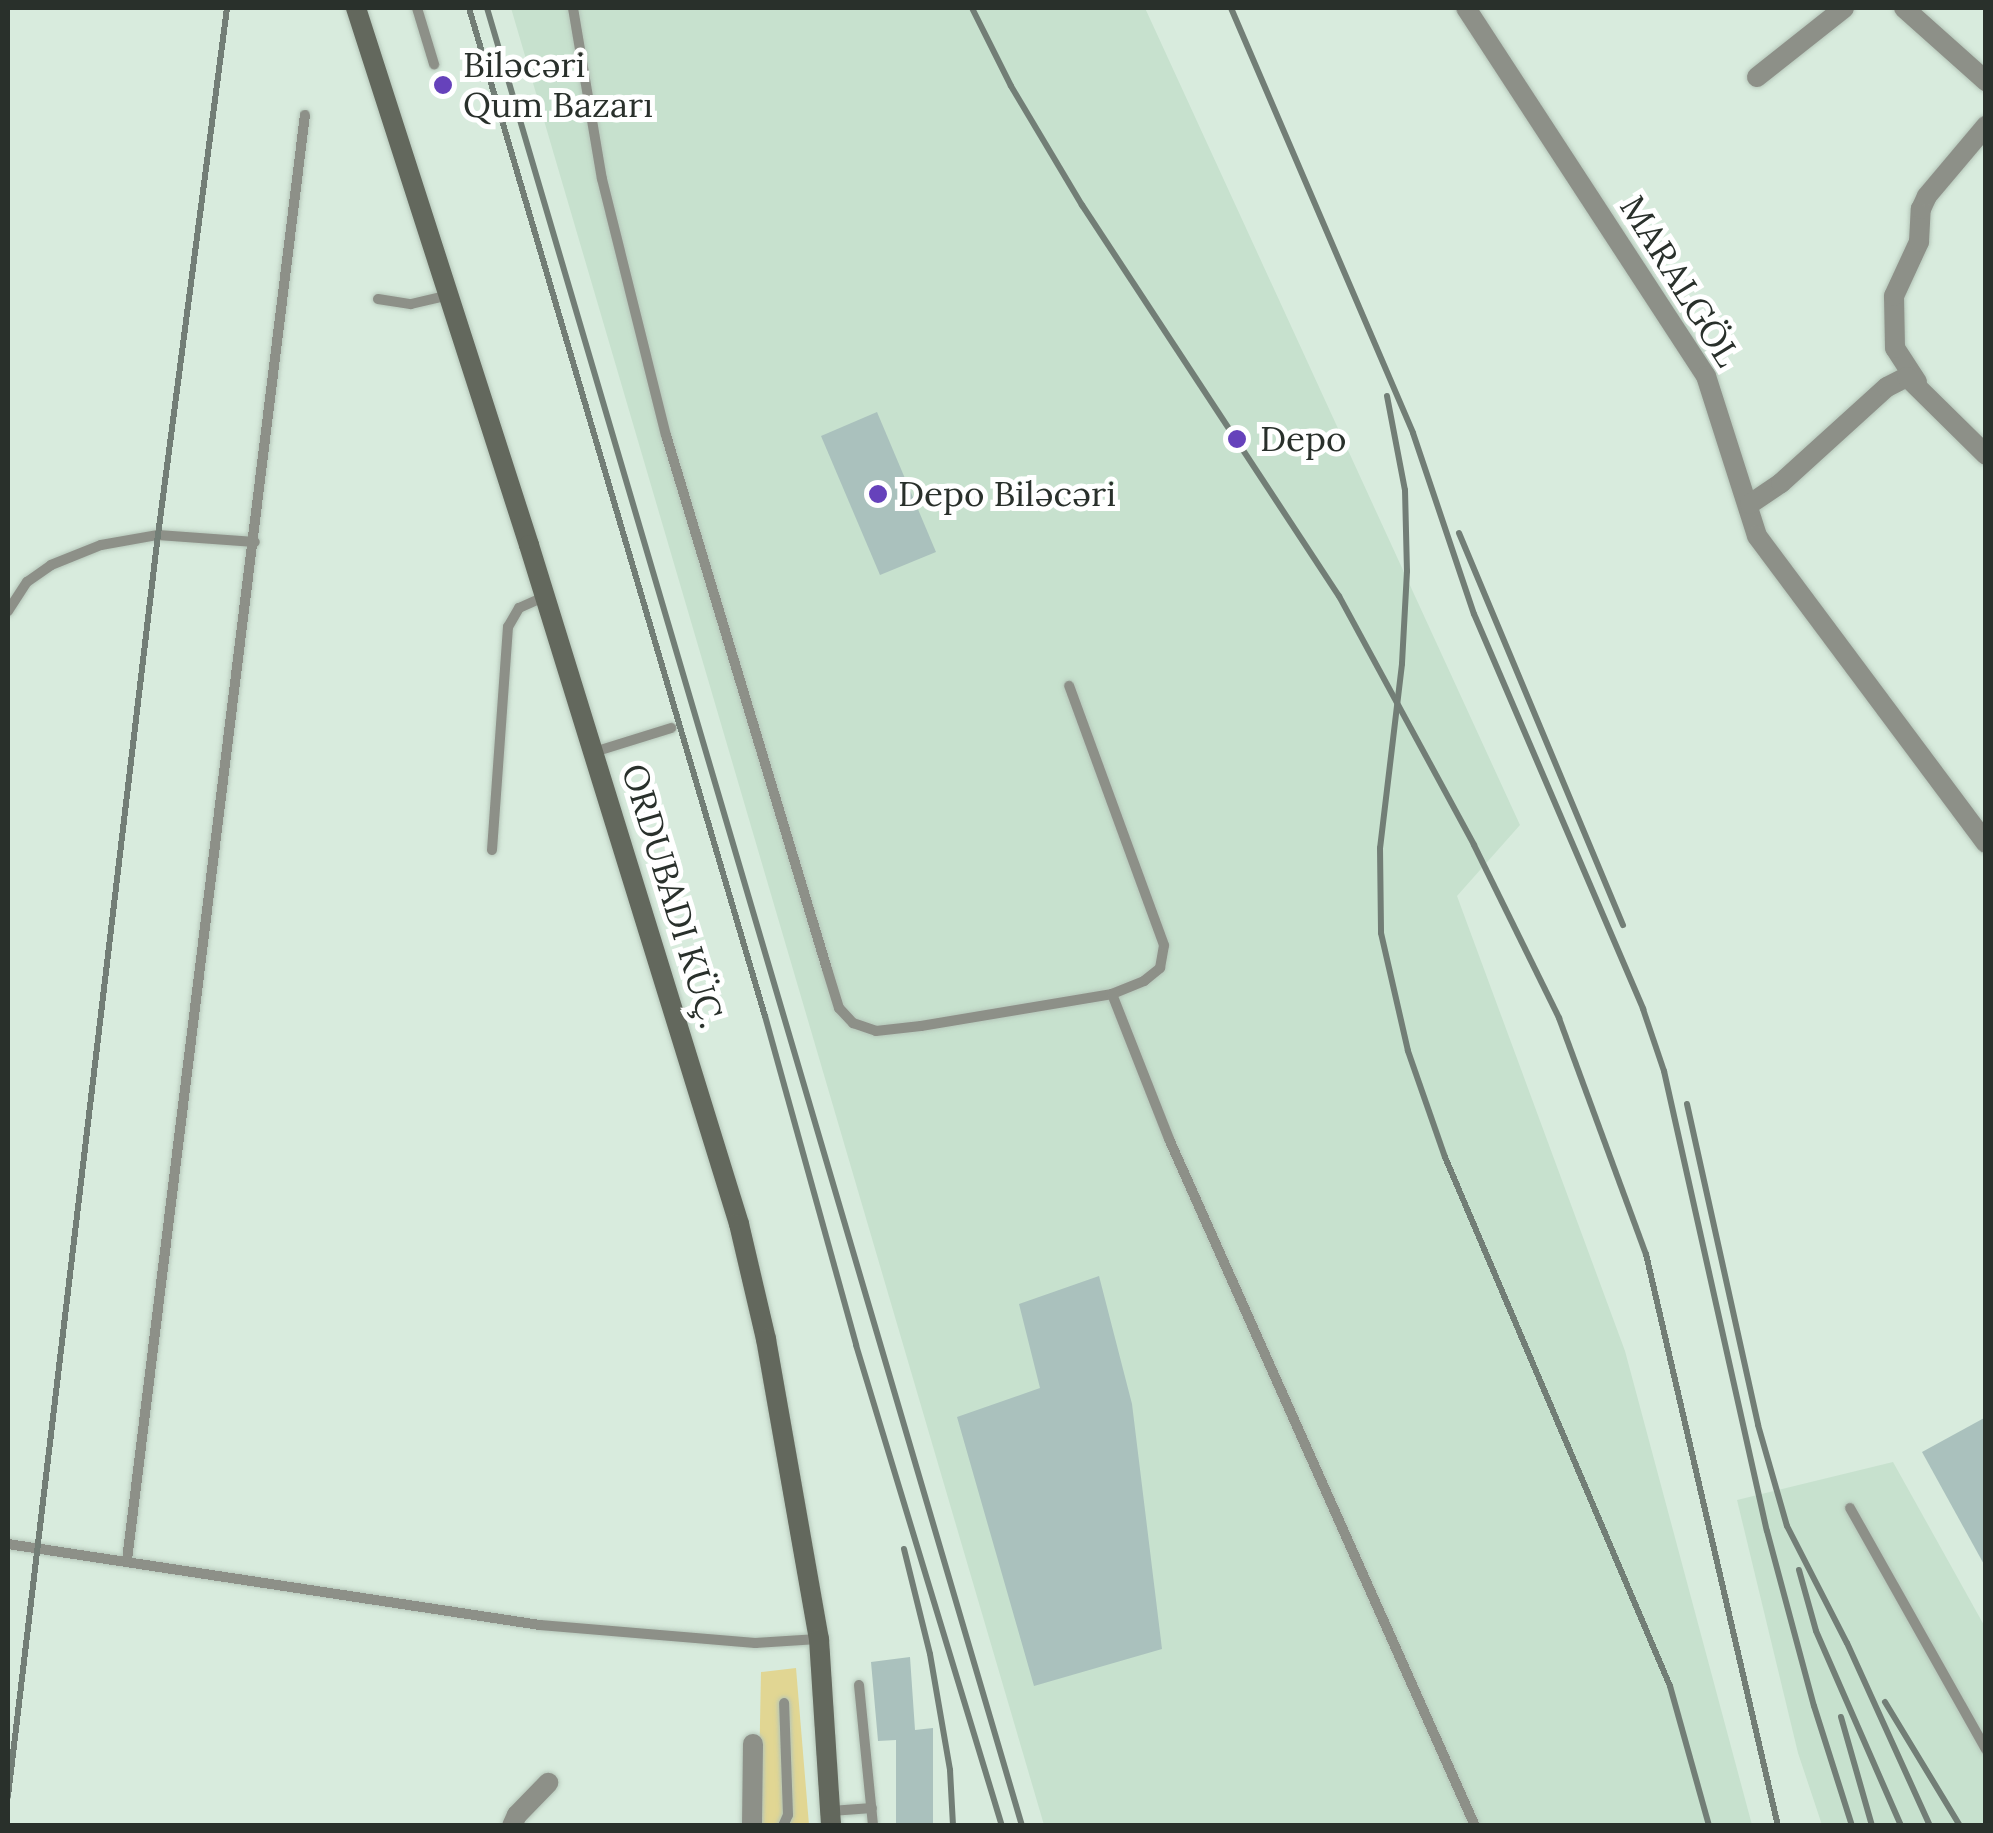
<!DOCTYPE html>
<meta charset="utf-8">
<style>
body{margin:0}
#map{position:relative;width:1993px;height:1833px;overflow:hidden;background:#d8ebdd;font-family:Lora,serif}
div>[style]{position:absolute}
.built>*{inset:0;background:#c7e1ce}
.green>*{inset:0;background:#e1d693}
.building>*{inset:0;background:#aac1bd}
.roads{filter:drop-shadow(0 0 2px #b5c6b9) drop-shadow(0 0 2px #b5c6b9)}
.lane>*{height:10px;margin:-5px;padding:0 5px;transform-origin:5px;border-radius:5px;background:#8d9088}
.street>*{height:20px;margin:-10px;padding:0 10px;transform-origin:10px;border-radius:10px;background:#8d9088}
.secondary>*{height:20px;margin:-10px;padding:0 10px;transform-origin:10px;border-radius:10px;background:#63685d}
.rail>*{height:6px;margin:-3px;padding:0 3px;transform-origin:3px;border-radius:3px;background:#727e76}
.dots>*{width:28px;height:28px;translate:-50% -50%;box-sizing:border-box;border:5px solid #fff;border-radius:50%}
span{translate:-50% -50%;white-space:nowrap;text-align:center;line-height:1.15;-webkit-text-stroke:10px #fff;paint-order:stroke}
.poi-label{font-size:35px;color:#29302b}
.left{translate:0 -50%;text-align:left}
.street-label{font-size:35px;color:#29302b}
.frame{position:absolute;inset:0;border:10px solid #29302b;pointer-events:none}
</style>
<div id="map">
<div class="built">
<div style="clip-path:polygon(511px 8px,1145px 8px,1520px 825px,1457px 896px,1625px 1351px,1752px 1825px,1044px 1825px)"></div>
<div style="clip-path:polygon(1893px 1462px,1985px 1627px,1985px 1825px,1822px 1825px,1798px 1753px,1737px 1500px)"></div>
</div>
<div class="green">
<div style="clip-path:polygon(796px 1668px,809px 1825px,758px 1826px,761px 1672px)"></div>
</div>
<div class="building">
<div style="clip-path:polygon(877px 412px,936px 552px,880px 575px,821px 436px)"></div>
<div style="clip-path:polygon(1099px 1276px,1132px 1404px,1162px 1649px,1034px 1686px,957px 1417px,1040px 1388px,1019px 1304px)"></div>
<div style="clip-path:polygon(1986px 1417px,1986px 1568px,1922px 1452px)"></div>
<div style="clip-path:polygon(910px 1657px,915px 1730px,933px 1728px,933px 1826px,896px 1826px,896px 1740px,878px 1741px,871px 1662px)"></div>
</div>
<div class="roads">
<div class="lane">
<div style="left:417px;top:8px;width:59px;rotate:73.1deg"></div>
<div style="left:573px;top:8px;width:173px;rotate:80.4deg"></div>
<div style="left:602px;top:179px;width:264px;rotate:76deg"></div>
<div style="left:666px;top:435px;width:558px;rotate:73.22deg"></div>
<div style="left:827px;top:969px;width:41px;rotate:72.9deg"></div>
<div style="left:839px;top:1008px;width:21px;rotate:47deg"></div>
<div style="left:853px;top:1023px;width:24px;rotate:19deg"></div>
<div style="left:876px;top:1031px;width:45px;rotate:-6.3deg"></div>
<div style="left:921px;top:1026px;width:194px;rotate:-9.5deg"></div>
<div style="left:1112px;top:994px;width:35px;rotate:-22deg"></div>
<div style="left:1144px;top:981px;width:21px;rotate:-39deg"></div>
<div style="left:1160px;top:968px;width:23px;rotate:-80deg"></div>
<div style="left:1164px;top:945px;width:276px;rotate:-110.1deg"></div>
<div style="left:378px;top:299px;width:33px;rotate:9deg"></div>
<div style="left:411px;top:304px;width:39px;rotate:-13deg"></div>
<div style="left:8px;top:611px;width:35px;rotate:-57deg"></div>
<div style="left:27px;top:582px;width:29px;rotate:-35deg"></div>
<div style="left:51px;top:565px;width:54px;rotate:-21.8deg"></div>
<div style="left:101px;top:545px;width:58px;rotate:-10deg"></div>
<div style="left:158px;top:535px;width:97px;rotate:4.1deg"></div>
<div style="left:594px;top:752px;width:81px;rotate:-17.3deg"></div>
<div style="left:492px;top:850px;width:224px;rotate:-85.9deg"></div>
<div style="left:508px;top:627px;width:22px;rotate:-60deg"></div>
<div style="left:519px;top:608px;width:27px;rotate:-24deg"></div>
<div style="left:1112px;top:994px;width:156px;rotate:68.5deg"></div>
<div style="left:1169px;top:1139px;width:752px;rotate:65.99deg"></div>
<div style="left:1850px;top:1508px;width:277px;rotate:60.6deg"></div>
<div style="left:8px;top:1544px;width:538px;rotate:8.66deg"></div>
<div style="left:540px;top:1625px;width:216px;rotate:4.8deg"></div>
<div style="left:755px;top:1643px;width:63px;rotate:-3.6deg"></div>
<div style="left:127px;top:1560px;width:1456px;rotate:-82.98deg"></div>
<div style="left:859px;top:1685px;width:142px;rotate:84.3deg"></div>
<div style="left:831px;top:1811px;width:41px;rotate:-4.2deg"></div>
<div style="left:783px;top:1826px;width:12px;rotate:-66deg"></div>
<div style="left:788px;top:1815px;width:112px;rotate:-92deg"></div>
</div>
<div class="street">
<div style="left:1466px;top:8px;width:439px;rotate:56.9deg"></div>
<div style="left:1706px;top:376px;width:168px;rotate:72.3deg"></div>
<div style="left:1757px;top:536px;width:383px;rotate:53.3deg"></div>
<div style="left:1904px;top:8px;width:110px;rotate:41.7deg"></div>
<div style="left:1757px;top:77px;width:111px;rotate:-38.4deg"></div>
<div style="left:1917px;top:382px;width:40px;rotate:-122.9deg"></div>
<div style="left:1895px;top:348px;width:52px;rotate:-91.1deg"></div>
<div style="left:1894px;top:296px;width:60px;rotate:-65.2deg"></div>
<div style="left:1919px;top:242px;width:33px;rotate:-87deg"></div>
<div style="left:1921px;top:209px;width:14px;rotate:-65deg"></div>
<div style="left:1927px;top:196px;width:92px;rotate:-49.9deg"></div>
<div style="left:1750px;top:504px;width:37px;rotate:-34deg"></div>
<div style="left:1781px;top:483px;width:143px;rotate:-42.2deg"></div>
<div style="left:1887px;top:387px;width:22px;rotate:-27deg"></div>
<div style="left:1907px;top:377px;width:111px;rotate:44.6deg"></div>
<div style="left:512px;top:1826px;width:12px;rotate:-66deg"></div>
<div style="left:517px;top:1815px;width:45px;rotate:-45.9deg"></div>
<div style="left:752px;top:1826px;width:82px;rotate:-89.3deg"></div>
</div>
<div class="secondary">
<div style="left:356px;top:8px;width:564px;rotate:72.14deg"></div>
<div style="left:529px;top:545px;width:711px;rotate:72.81deg"></div>
<div style="left:739px;top:1224px;width:118px;rotate:76.8deg"></div>
<div style="left:766px;top:1339px;width:305px;rotate:80deg"></div>
<div style="left:819px;top:1639px;width:187px;rotate:86.3deg"></div>
</div>
</div>
<div class="rail">
<div style="left:469px;top:8px;width:1051px;rotate:73.64deg"></div>
<div style="left:765px;top:1016px;width:341px;rotate:74.5deg"></div>
<div style="left:856px;top:1345px;width:503px;rotate:73.12deg"></div>
<div style="left:487px;top:8px;width:1895px;rotate:73.6deg"></div>
<div style="left:972px;top:8px;width:87px;rotate:63.4deg"></div>
<div style="left:1011px;top:86px;width:139px;rotate:59.2deg"></div>
<div style="left:1082px;top:205px;width:468px;rotate:56.7deg"></div>
<div style="left:1339px;top:596px;width:283px;rotate:61.5deg"></div>
<div style="left:1474px;top:845px;width:193px;rotate:63.8deg"></div>
<div style="left:1559px;top:1018px;width:252px;rotate:69.8deg"></div>
<div style="left:1646px;top:1254px;width:587px;rotate:77.01deg"></div>
<div style="left:1231px;top:8px;width:462px;rotate:66.8deg"></div>
<div style="left:1413px;top:433px;width:191px;rotate:71.4deg"></div>
<div style="left:1474px;top:614px;width:430px;rotate:66.8deg"></div>
<div style="left:1643px;top:1009px;width:65px;rotate:71.3deg"></div>
<div style="left:1664px;top:1071px;width:471px;rotate:77.4deg"></div>
<div style="left:1767px;top:1531px;width:181px;rotate:75deg"></div>
<div style="left:1814px;top:1706px;width:126px;rotate:72.4deg"></div>
<div style="left:1387px;top:396px;width:96px;rotate:79.2deg"></div>
<div style="left:1405px;top:490px;width:81px;rotate:88.6deg"></div>
<div style="left:1407px;top:571px;width:93px;rotate:93.1deg"></div>
<div style="left:1402px;top:664px;width:185px;rotate:96.8deg"></div>
<div style="left:1380px;top:848px;width:85px;rotate:89.3deg"></div>
<div style="left:1381px;top:933px;width:121px;rotate:77.1deg"></div>
<div style="left:1408px;top:1051px;width:112px;rotate:70.8deg"></div>
<div style="left:1445px;top:1157px;width:575px;rotate:66.96deg"></div>
<div style="left:1670px;top:1686px;width:145px;rotate:74.4deg"></div>
<div style="left:1459px;top:533px;width:425px;rotate:67.3deg"></div>
<div style="left:1687px;top:1104px;width:329px;rotate:77.5deg"></div>
<div style="left:1758px;top:1425px;width:105px;rotate:74deg"></div>
<div style="left:1787px;top:1526px;width:131px;rotate:62.9deg"></div>
<div style="left:1847px;top:1643px;width:201px;rotate:65.6deg"></div>
<div style="left:904px;top:1549px;width:108px;rotate:76.1deg"></div>
<div style="left:930px;top:1654px;width:118px;rotate:80.2deg"></div>
<div style="left:950px;top:1770px;width:56px;rotate:86.9deg"></div>
<div style="left:1799px;top:1570px;width:63px;rotate:74.4deg"></div>
<div style="left:1816px;top:1631px;width:213px;rotate:66.4deg"></div>
<div style="left:1885px;top:1702px;width:145px;rotate:58.8deg"></div>
<div style="left:1841px;top:1717px;width:113px;rotate:74.1deg"></div>
<div style="left:8px;top:1796px;width:1270px;rotate:-83.22deg"></div>
<div style="left:158px;top:535px;width:531px;rotate:-82.54deg"></div>
</div>
<div class="dots">
<div style="left:443px;top:85px;background:#6642bb"></div>
<div style="left:1237px;top:439px;background:#6642bb"></div>
<div style="left:878px;top:494px;background:#6642bb"></div>
</div>
<div class="poi-label">
<span class="left" style="left:463px;top:85px">Biləcəri<br>Qum Bazarı</span>
<span class="left" style="left:1260px;top:439px">Depo</span>
<span class="left" style="left:898px;top:494px">Depo Biləcəri</span>
</div>
<div class="street-label">
<span style="left:1680px;top:281px;rotate:58deg">MARALGÖL</span>
<span style="left:673px;top:896px;rotate:73deg">ORDUBADI KÜÇ.</span>
</div>
<div class="frame"></div>
</div>
